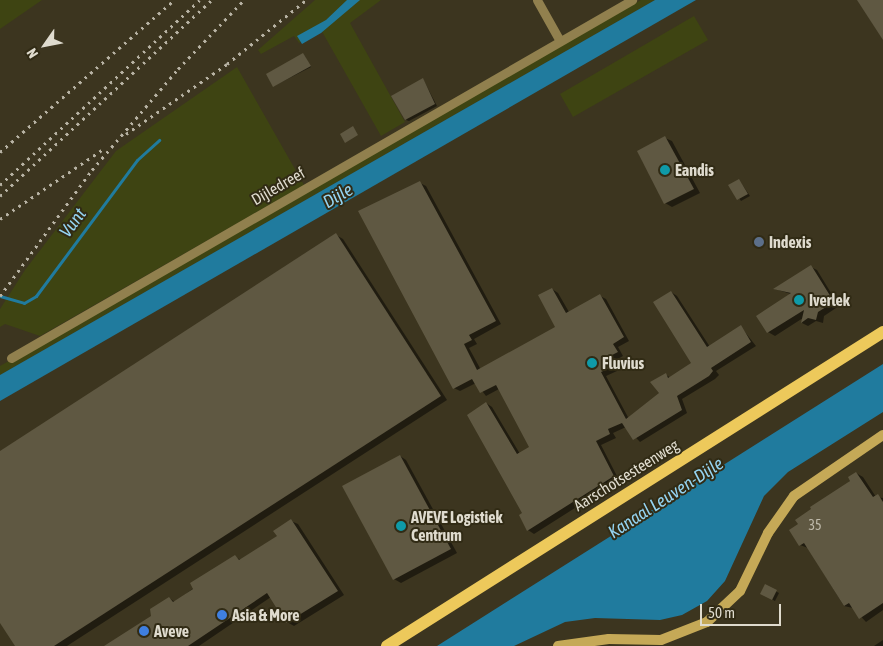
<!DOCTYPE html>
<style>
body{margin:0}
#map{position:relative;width:883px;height:646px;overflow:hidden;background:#3c351f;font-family:"Asap Condensed",sans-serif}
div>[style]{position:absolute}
.green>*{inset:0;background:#3e4412}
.water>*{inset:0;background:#207b9e}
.shadow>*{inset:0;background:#0007}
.stream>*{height:3px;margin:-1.5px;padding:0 1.5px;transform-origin:1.5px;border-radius:1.5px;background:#207b9e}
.building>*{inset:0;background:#5f5842}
.street>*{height:9px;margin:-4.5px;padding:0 4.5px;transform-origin:4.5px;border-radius:4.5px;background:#91804e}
.secondary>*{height:10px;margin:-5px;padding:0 5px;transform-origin:5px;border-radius:5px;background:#c5a957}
.primary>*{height:12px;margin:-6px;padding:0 6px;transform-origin:6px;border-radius:6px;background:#edc95b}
.rail>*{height:3px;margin-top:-1.5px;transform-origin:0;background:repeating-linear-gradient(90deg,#b8b3a4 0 2.5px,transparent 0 7.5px)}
.dots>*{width:14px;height:14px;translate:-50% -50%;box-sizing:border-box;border:2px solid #312b15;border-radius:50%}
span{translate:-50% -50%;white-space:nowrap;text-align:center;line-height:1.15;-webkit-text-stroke:4px #312b15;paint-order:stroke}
.number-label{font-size:14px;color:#bfbaab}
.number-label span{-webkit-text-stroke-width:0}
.poi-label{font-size:16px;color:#dfdbce;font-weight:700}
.left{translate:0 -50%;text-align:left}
.street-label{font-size:16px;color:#dfdbce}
.water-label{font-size:18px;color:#95d4f2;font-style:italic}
.north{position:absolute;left:20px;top:20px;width:50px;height:50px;-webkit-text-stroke:4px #312b15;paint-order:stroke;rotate:237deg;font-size:14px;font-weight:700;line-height:20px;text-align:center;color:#dfdbce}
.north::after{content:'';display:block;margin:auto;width:18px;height:22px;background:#dfdbce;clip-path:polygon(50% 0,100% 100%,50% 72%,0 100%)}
.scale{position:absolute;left:700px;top:604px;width:81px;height:22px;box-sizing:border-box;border:2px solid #dfdbce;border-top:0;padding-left:6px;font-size:15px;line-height:18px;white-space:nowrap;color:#dfdbce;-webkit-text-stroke:4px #312b15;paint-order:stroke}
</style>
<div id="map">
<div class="green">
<div style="clip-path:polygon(0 0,42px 0,0 29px)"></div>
<div style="clip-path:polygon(315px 0,381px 0,350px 23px,405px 122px,381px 136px,320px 28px,299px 43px,294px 36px,261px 54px,258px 50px)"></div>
<div style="clip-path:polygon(641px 0,655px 0,0 375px,0 366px)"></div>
<div style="clip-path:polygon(694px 16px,708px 40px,573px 117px,560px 94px)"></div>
<div style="clip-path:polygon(237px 67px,304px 185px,40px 336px,5px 324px,0 327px,0 309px,25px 270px,116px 151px)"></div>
</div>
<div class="water">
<div style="clip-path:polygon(347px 0,360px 0,321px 33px,302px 44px,297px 36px,326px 20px)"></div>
<div style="clip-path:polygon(655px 0,696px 0,0 401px,0 375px)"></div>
<div style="clip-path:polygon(883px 364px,883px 412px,788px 472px,764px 496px,725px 581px,707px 601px,682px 615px,660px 620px,595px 618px,565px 622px,514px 646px,437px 646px)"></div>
</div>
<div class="shadow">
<div style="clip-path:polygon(303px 54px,311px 67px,274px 86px)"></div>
<div style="clip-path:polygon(423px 79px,437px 106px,409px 121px,406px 120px)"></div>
<div style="clip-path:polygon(665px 138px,672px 141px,700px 193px,672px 207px,665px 203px)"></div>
<div style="clip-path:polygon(739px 180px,750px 196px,741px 201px,730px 185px)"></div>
<div style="clip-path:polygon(420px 183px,426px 186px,501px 324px,474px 339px,477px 344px,469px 348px,481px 370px,557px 327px,552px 289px,558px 293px,569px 312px,600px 296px,606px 299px,629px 341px,618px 347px,623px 356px,612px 362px,617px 371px,606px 376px,629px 419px,661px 393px,666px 375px,671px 378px,693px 363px,671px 292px,677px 296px,710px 347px,741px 327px,756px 346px,716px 371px,719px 375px,715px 379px,682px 399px,687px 413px,640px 442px,626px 427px,613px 433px,616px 438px,601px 445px,619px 480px,534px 534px,528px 530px,486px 403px,492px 407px,520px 454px,531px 448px,499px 389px,486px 396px,476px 383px,460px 391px,454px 388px)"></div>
<div style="clip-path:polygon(336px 235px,343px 239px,447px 400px,67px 646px,16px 646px,0 621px,0 452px)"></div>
<div style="clip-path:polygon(811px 267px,817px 270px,839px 306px,824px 316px,823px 323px,816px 321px,808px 326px,802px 323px,803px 318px,775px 336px,768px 332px,791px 294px,775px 289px)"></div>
<div style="clip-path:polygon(400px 456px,406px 460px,457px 553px,401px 583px,394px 579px)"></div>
<div style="clip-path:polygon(856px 473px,863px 477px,876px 497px,883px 498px,883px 610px,866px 622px,853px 608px,844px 606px,808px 548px,800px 545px)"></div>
<div style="clip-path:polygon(291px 521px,298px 524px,344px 595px,294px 626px,287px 622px,271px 597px,199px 646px,106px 646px,153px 616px,169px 598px,175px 602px,235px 557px,241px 560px,278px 536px)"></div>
<div style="clip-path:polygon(766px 586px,779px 593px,775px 601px,762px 594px)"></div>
<div style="clip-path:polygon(883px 640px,883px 646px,874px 646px)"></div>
</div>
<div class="stream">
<div style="left:0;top:296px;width:25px;rotate:16deg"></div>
<div style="left:24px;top:303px;width:14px;rotate:-30deg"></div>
<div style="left:36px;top:296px;width:169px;rotate:-53.4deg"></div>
<div style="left:137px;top:160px;width:30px;rotate:-42deg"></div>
</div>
<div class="building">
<div style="clip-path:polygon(857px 0,883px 0,883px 40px)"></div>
<div style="clip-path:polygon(303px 53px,311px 66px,273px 87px,266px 74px)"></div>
<div style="clip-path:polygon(423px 78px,435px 104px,405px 120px,391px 96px)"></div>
<div style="clip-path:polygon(353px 126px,358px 135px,345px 143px,340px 134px)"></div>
<div style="clip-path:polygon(665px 136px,694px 189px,664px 204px,637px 151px)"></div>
<div style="clip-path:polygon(739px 179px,748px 194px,737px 200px,728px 185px)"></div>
<div style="clip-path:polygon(420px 181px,496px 321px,469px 335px,472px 340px,464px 344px,477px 370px,555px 327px,538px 295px,552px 288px,566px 313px,600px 294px,624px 337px,613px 344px,618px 352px,606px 358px,612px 367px,601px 372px,626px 419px,659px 393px,650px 382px,666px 373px,668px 378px,691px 363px,653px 302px,671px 291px,707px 347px,741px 325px,751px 342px,711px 368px,713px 371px,709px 376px,677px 396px,682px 410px,633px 440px,622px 423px,608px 429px,610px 434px,596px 441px,614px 476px,527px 531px,519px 515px,522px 513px,467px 415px,486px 402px,517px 454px,529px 447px,496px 385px,480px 393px,472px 379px,453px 389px,358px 211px)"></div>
<div style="clip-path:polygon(336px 233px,441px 396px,54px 646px,15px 646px,0 623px,0 451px)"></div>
<div style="clip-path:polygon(811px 265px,834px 302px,818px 312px,816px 320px,808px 318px,801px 323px,804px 310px,767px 333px,756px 316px,791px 293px,773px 289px)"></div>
<div style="clip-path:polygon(400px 455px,451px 549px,393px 580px,342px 486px)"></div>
<div style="clip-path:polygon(856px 472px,873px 497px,878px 494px,883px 502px,883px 603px,859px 619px,849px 603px,844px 606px,804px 543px,799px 546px,789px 530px,798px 524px,795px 520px,811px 509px,810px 507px,850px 481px,848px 477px)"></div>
<div style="clip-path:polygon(291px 519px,338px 591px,286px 623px,267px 593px,188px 646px,104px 646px,151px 616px,150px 609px,169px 597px,173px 602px,193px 589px,190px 583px,235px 555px,239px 560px,277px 536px,273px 531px)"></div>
<div style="clip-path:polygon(765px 584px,777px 590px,772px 600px,760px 594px)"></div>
</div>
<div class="street">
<div style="left:537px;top:0;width:47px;rotate:60.7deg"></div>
<div style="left:11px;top:358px;width:717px;rotate:-29.96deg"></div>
</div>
<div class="secondary">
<div style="left:558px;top:646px;width:51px;rotate:-7.8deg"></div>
<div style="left:609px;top:639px;width:52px;rotate:1.1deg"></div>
<div style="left:661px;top:640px;width:49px;rotate:-21.4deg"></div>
<div style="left:707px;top:622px;width:45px;rotate:-43.2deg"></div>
<div style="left:740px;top:591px;width:64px;rotate:-64.2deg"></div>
<div style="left:768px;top:533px;width:45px;rotate:-54.9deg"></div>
<div style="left:794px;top:496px;width:108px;rotate:-34.4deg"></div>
</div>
<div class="primary">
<div style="left:387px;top:646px;width:587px;rotate:-32.34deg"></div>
</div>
<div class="rail">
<div style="left:126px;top:134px;width:123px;rotate:-34.7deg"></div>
<div style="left:227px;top:64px;width:102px;rotate:-39deg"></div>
<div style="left:0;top:152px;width:231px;rotate:-41.1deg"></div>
<div style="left:0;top:185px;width:272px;rotate:-42.8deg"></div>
<div style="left:0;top:196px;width:289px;rotate:-42.8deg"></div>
<div style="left:0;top:219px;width:127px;rotate:-34.1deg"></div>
<div style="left:0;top:296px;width:156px;rotate:-53.9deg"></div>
<div style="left:92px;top:170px;width:133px;rotate:-49.6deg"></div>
<div style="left:178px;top:69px;width:95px;rotate:-46.3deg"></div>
</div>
<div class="dots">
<div style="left:665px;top:170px;background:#0f9aa8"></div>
<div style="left:759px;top:242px;background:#5c6f8a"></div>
<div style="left:799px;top:300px;background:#0f9aa8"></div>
<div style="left:592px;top:363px;background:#0f9aa8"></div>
<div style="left:401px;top:526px;background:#0f9aa8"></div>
<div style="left:222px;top:615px;background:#3f7fe0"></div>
<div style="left:144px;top:631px;background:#3f7fe0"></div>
</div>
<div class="number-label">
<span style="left:815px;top:525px">35</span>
</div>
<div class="poi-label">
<span class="left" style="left:675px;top:170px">Eandis</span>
<span class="left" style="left:769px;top:242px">Indexis</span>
<span class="left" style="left:809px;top:300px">Iverlek</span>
<span class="left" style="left:602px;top:363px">Fluvius</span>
<span class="left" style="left:411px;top:526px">AVEVE Logistiek<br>Centrum</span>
<span class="left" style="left:232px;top:615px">Asia &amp; More</span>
<span class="left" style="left:154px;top:631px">Aveve</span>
</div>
<div class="street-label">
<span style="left:278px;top:186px;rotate:-30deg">Dijledreef</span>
<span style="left:626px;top:475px;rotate:-32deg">Aarschotsesteenweg</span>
</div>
<div class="water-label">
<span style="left:338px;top:196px;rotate:-30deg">Dijle</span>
<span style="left:73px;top:223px;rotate:-53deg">Vunt</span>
<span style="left:666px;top:498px;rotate:-33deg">Kanaal Leuven-Dijle</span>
</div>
<div class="north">N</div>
<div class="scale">50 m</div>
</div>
